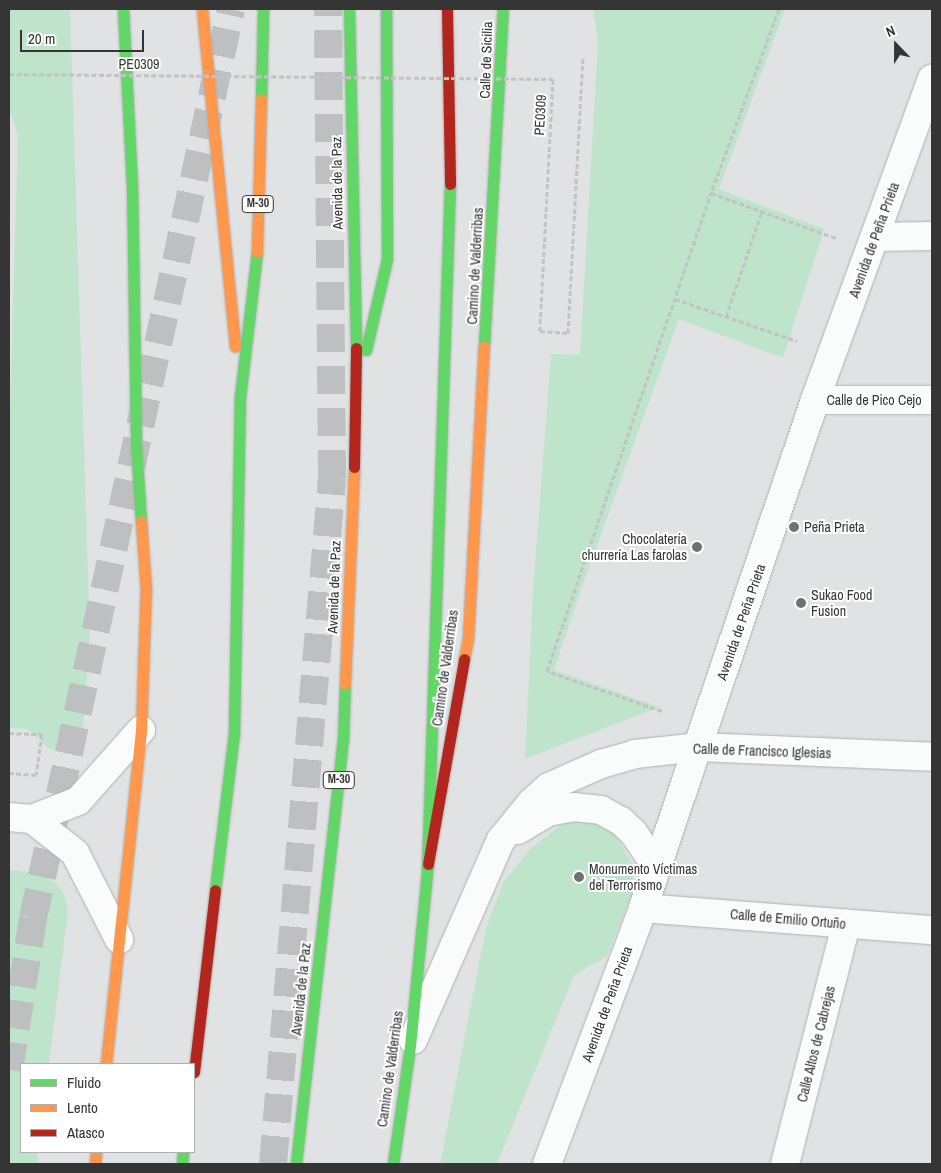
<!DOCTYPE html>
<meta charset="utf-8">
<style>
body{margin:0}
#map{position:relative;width:941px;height:1173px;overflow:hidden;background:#e0e2e3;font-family:"Archivo Narrow",sans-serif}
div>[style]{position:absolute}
.green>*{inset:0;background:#bee4cc}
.highway-tunnel>*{height:28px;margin-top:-14px;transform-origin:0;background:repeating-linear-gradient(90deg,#bebfc0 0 28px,transparent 0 42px)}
.path>*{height:3px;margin-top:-1.5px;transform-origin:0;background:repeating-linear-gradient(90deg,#c2c3c4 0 5px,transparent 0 7.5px)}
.roads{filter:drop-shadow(0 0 1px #b0b2b3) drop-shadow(0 0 1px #b0b2b3)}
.street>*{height:28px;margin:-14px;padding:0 14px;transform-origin:14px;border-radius:14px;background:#fafbfb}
.fast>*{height:11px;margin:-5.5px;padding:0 5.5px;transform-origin:5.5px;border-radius:5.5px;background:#63d668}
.slow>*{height:11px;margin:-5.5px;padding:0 5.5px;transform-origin:5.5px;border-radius:5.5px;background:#ff974d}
.jam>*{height:11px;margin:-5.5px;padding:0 5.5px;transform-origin:5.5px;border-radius:5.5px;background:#b3261e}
.path-bridge>*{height:3px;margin-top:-1.5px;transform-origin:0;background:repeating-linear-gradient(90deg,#c2c3c4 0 5px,transparent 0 7.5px)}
.dots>*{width:14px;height:14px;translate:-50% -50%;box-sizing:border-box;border:2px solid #fff;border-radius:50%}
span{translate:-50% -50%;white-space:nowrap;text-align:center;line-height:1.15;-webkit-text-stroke:4px #fff;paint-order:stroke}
.shield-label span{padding:1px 4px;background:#fff;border:1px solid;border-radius:4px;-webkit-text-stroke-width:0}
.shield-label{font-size:12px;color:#353536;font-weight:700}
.street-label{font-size:14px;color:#353536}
.poi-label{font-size:14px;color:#353536}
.left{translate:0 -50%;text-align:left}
.right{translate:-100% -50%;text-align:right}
.frame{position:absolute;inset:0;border:10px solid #353536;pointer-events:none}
.legend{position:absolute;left:20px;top:1063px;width:175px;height:90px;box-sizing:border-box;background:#fff;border:1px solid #aeaeaf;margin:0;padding:6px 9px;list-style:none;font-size:15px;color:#353536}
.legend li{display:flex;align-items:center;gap:10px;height:25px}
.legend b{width:25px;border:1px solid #aeaeaf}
.north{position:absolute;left:871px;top:20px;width:50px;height:50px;-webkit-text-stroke:4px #fff;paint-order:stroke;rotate:338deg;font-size:14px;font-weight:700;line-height:20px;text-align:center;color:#353536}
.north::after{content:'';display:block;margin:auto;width:18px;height:22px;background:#353536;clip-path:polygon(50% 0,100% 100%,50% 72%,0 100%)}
.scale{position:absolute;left:20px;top:30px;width:124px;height:22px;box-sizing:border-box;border:2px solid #353536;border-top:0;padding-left:6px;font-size:15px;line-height:18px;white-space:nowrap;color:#353536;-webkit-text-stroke:4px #fff;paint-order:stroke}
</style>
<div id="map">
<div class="green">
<div style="clip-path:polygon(9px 9px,70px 9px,90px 636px,81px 754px,50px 749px,27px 729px,9px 728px,9px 440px,18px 135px,9px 109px)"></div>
<div style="clip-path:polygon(593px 9px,785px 9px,719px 189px,824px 229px,783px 358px,679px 319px,583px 584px,554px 670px,659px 707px,525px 759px,533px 591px,551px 354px,580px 355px,598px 42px)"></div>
<div style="clip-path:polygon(585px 820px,614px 832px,632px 863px,633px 891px,607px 956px,574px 975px,497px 1164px,440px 1164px,486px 928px,503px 883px,530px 849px,561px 825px)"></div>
<div style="clip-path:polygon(9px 870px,39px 873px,56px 883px,64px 894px,68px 910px,49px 1064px,21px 1064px,21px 1152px,38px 1152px,37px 1164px,9px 1164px)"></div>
</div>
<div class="highway-tunnel">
<div style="left:9px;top:1070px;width:154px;rotate:-81deg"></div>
<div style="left:33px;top:918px;width:930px;rotate:-77.71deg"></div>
<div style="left:273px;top:1164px;width:689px;rotate:-85.08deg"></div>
<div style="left:332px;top:478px;width:469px;rotate:-90.5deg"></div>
</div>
<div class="path">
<div style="left:779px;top:9px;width:196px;rotate:110.3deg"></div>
<div style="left:711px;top:193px;width:133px;rotate:19.8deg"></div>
<div style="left:675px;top:299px;width:129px;rotate:19deg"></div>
<div style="left:726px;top:317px;width:112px;rotate:-71.2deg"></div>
<div style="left:662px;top:711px;width:122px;rotate:-160.8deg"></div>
<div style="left:547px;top:671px;width:505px;rotate:-71.06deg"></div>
<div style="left:9px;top:733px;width:33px;rotate:2deg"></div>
<div style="left:42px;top:734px;width:41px;rotate:98.3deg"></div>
<div style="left:36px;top:775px;width:27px;rotate:-176deg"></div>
</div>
<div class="roads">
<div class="street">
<div style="left:876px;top:237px;width:56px;rotate:-1deg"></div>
<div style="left:815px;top:400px;width:117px"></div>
<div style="left:9px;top:817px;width:23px;rotate:5deg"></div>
<div style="left:32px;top:819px;width:49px;rotate:-21.4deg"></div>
<div style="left:78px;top:801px;width:95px;rotate:-48.4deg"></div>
<div style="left:32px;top:819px;width:55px;rotate:38.3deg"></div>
<div style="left:75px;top:853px;width:97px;rotate:62.9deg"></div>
<div style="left:518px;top:830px;width:35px;rotate:-31deg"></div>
<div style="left:548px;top:812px;width:25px;rotate:-11deg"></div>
<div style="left:573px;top:807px;width:28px;rotate:6deg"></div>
<div style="left:601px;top:810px;width:23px;rotate:29deg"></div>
<div style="left:621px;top:821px;width:16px;rotate:43deg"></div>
<div style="left:633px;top:832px;width:41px;rotate:55.9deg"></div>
<div style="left:643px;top:908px;width:290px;rotate:4.4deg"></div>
<div style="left:413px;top:1040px;width:219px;rotate:-66.3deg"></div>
<div style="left:501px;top:840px;width:48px;rotate:-51deg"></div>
<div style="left:531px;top:803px;width:24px;rotate:-42deg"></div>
<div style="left:549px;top:787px;width:57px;rotate:-23.9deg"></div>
<div style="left:601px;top:764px;width:35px;rotate:-16deg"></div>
<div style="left:635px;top:754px;width:63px;rotate:-6.3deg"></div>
<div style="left:698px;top:747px;width:234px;rotate:2.4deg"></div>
<div style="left:547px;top:1164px;width:273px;rotate:-69.4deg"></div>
<div style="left:643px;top:908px;width:536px;rotate:-71.29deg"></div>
<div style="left:815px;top:400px;width:342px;rotate:-70deg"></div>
<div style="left:785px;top:1164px;width:248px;rotate:-75.7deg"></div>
</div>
<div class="fast">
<div style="left:123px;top:9px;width:175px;rotate:87.1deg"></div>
<div style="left:132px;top:184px;width:260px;rotate:89.1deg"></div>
<div style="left:136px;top:444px;width:77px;rotate:86.3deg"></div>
<div style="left:349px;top:9px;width:339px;rotate:88.8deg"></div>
<div style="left:261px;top:99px;width:90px;rotate:-88.7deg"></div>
<div style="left:484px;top:346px;width:338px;rotate:-86.8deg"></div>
<div style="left:366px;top:350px;width:93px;rotate:-77deg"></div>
<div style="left:387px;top:259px;width:250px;rotate:-90.2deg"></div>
<div style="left:427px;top:872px;width:688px;rotate:-88.09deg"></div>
<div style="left:215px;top:890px;width:158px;rotate:-83.1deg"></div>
<div style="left:234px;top:733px;width:336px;rotate:-89deg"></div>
<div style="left:240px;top:397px;width:146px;rotate:-83.3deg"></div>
<div style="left:182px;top:1164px;width:12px;rotate:-85deg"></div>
<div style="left:296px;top:1164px;width:427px;rotate:-83.7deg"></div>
<div style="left:343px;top:740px;width:56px;rotate:-88deg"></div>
<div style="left:393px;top:1164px;width:119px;rotate:-81.8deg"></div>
<div style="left:410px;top:1046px;width:183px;rotate:-84.4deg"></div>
</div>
<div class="slow">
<div style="left:202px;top:9px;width:339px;rotate:84.4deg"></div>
<div style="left:257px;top:252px;width:153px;rotate:-88.5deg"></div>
<div style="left:464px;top:659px;width:21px;rotate:-79deg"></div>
<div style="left:468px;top:638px;width:292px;rotate:-86.9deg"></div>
<div style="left:345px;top:684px;width:217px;rotate:-87.6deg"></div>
<div style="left:132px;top:816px;width:86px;rotate:-84deg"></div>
<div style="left:141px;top:730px;width:140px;rotate:-88deg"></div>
<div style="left:146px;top:590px;width:69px;rotate:-94.1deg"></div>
<div style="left:106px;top:1064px;width:249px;rotate:-84deg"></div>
<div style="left:95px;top:1164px;width:12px;rotate:-85deg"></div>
</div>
<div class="jam">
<div style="left:447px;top:9px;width:175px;rotate:89deg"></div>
<div style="left:354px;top:467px;width:119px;rotate:-89deg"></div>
<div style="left:428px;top:864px;width:208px;rotate:-80deg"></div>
<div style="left:194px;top:1072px;width:183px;rotate:-83.4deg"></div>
</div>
</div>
<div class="path-bridge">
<div style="left:9px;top:74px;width:544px;rotate:0.53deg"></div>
<div style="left:553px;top:79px;width:252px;rotate:93deg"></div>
<div style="left:540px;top:331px;width:28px;rotate:4deg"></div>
<div style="left:568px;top:333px;width:276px;rotate:-86.9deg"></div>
</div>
<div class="dots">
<div style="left:794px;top:527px;background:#717273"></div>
<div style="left:697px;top:547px;background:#717273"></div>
<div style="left:801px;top:603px;background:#717273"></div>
<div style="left:579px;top:877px;background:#717273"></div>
</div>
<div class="shield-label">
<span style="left:258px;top:204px">M-30</span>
<span style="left:339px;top:780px">M-30</span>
</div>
<div class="street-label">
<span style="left:486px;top:60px;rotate:-88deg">Calle de Sicilia</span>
<span style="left:139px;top:64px">PE0309</span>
<span style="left:540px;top:115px;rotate:-87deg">PE0309</span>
<span style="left:337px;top:183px;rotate:-91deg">Avenida de la Paz</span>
<span style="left:874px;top:240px;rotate:-70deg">Avenida de Peña Prieta</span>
<span style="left:475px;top:266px;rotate:-87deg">Camino de Valderribas</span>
<span style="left:874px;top:400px">Calle de Pico Cejo</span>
<span style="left:334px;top:587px;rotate:-88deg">Avenida de la Paz</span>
<span style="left:741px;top:622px;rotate:-71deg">Avenida de Peña Prieta</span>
<span style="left:445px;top:668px;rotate:-82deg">Camino de Valderribas</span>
<span style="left:762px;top:751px;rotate:2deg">Calle de Francisco Iglesias</span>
<span style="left:788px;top:919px;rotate:5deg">Calle de Emilio Ortuño</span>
<span style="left:301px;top:989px;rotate:-84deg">Avenida de la Paz</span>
<span style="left:607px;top:1004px;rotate:-70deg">Avenida de Peña Prieta</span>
<span style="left:816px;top:1044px;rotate:-76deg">Calle Altos de Cabrejas</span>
<span style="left:390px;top:1069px;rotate:-82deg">Camino de Valderribas</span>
</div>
<div class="poi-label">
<span class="left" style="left:804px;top:527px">Peña Prieta</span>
<span class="right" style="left:687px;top:547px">Chocolatería<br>churrería Las farolas</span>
<span class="left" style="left:811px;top:603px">Sukao Food<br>Fusion</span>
<span class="left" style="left:589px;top:877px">Monumento Víctimas<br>del Terrorismo</span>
</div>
<div class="frame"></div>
<ul class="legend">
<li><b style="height:6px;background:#63d668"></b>Fluido</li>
<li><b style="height:6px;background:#ff974d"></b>Lento</li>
<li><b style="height:6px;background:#b3261e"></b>Atasco</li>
</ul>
<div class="north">N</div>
<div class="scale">20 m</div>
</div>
